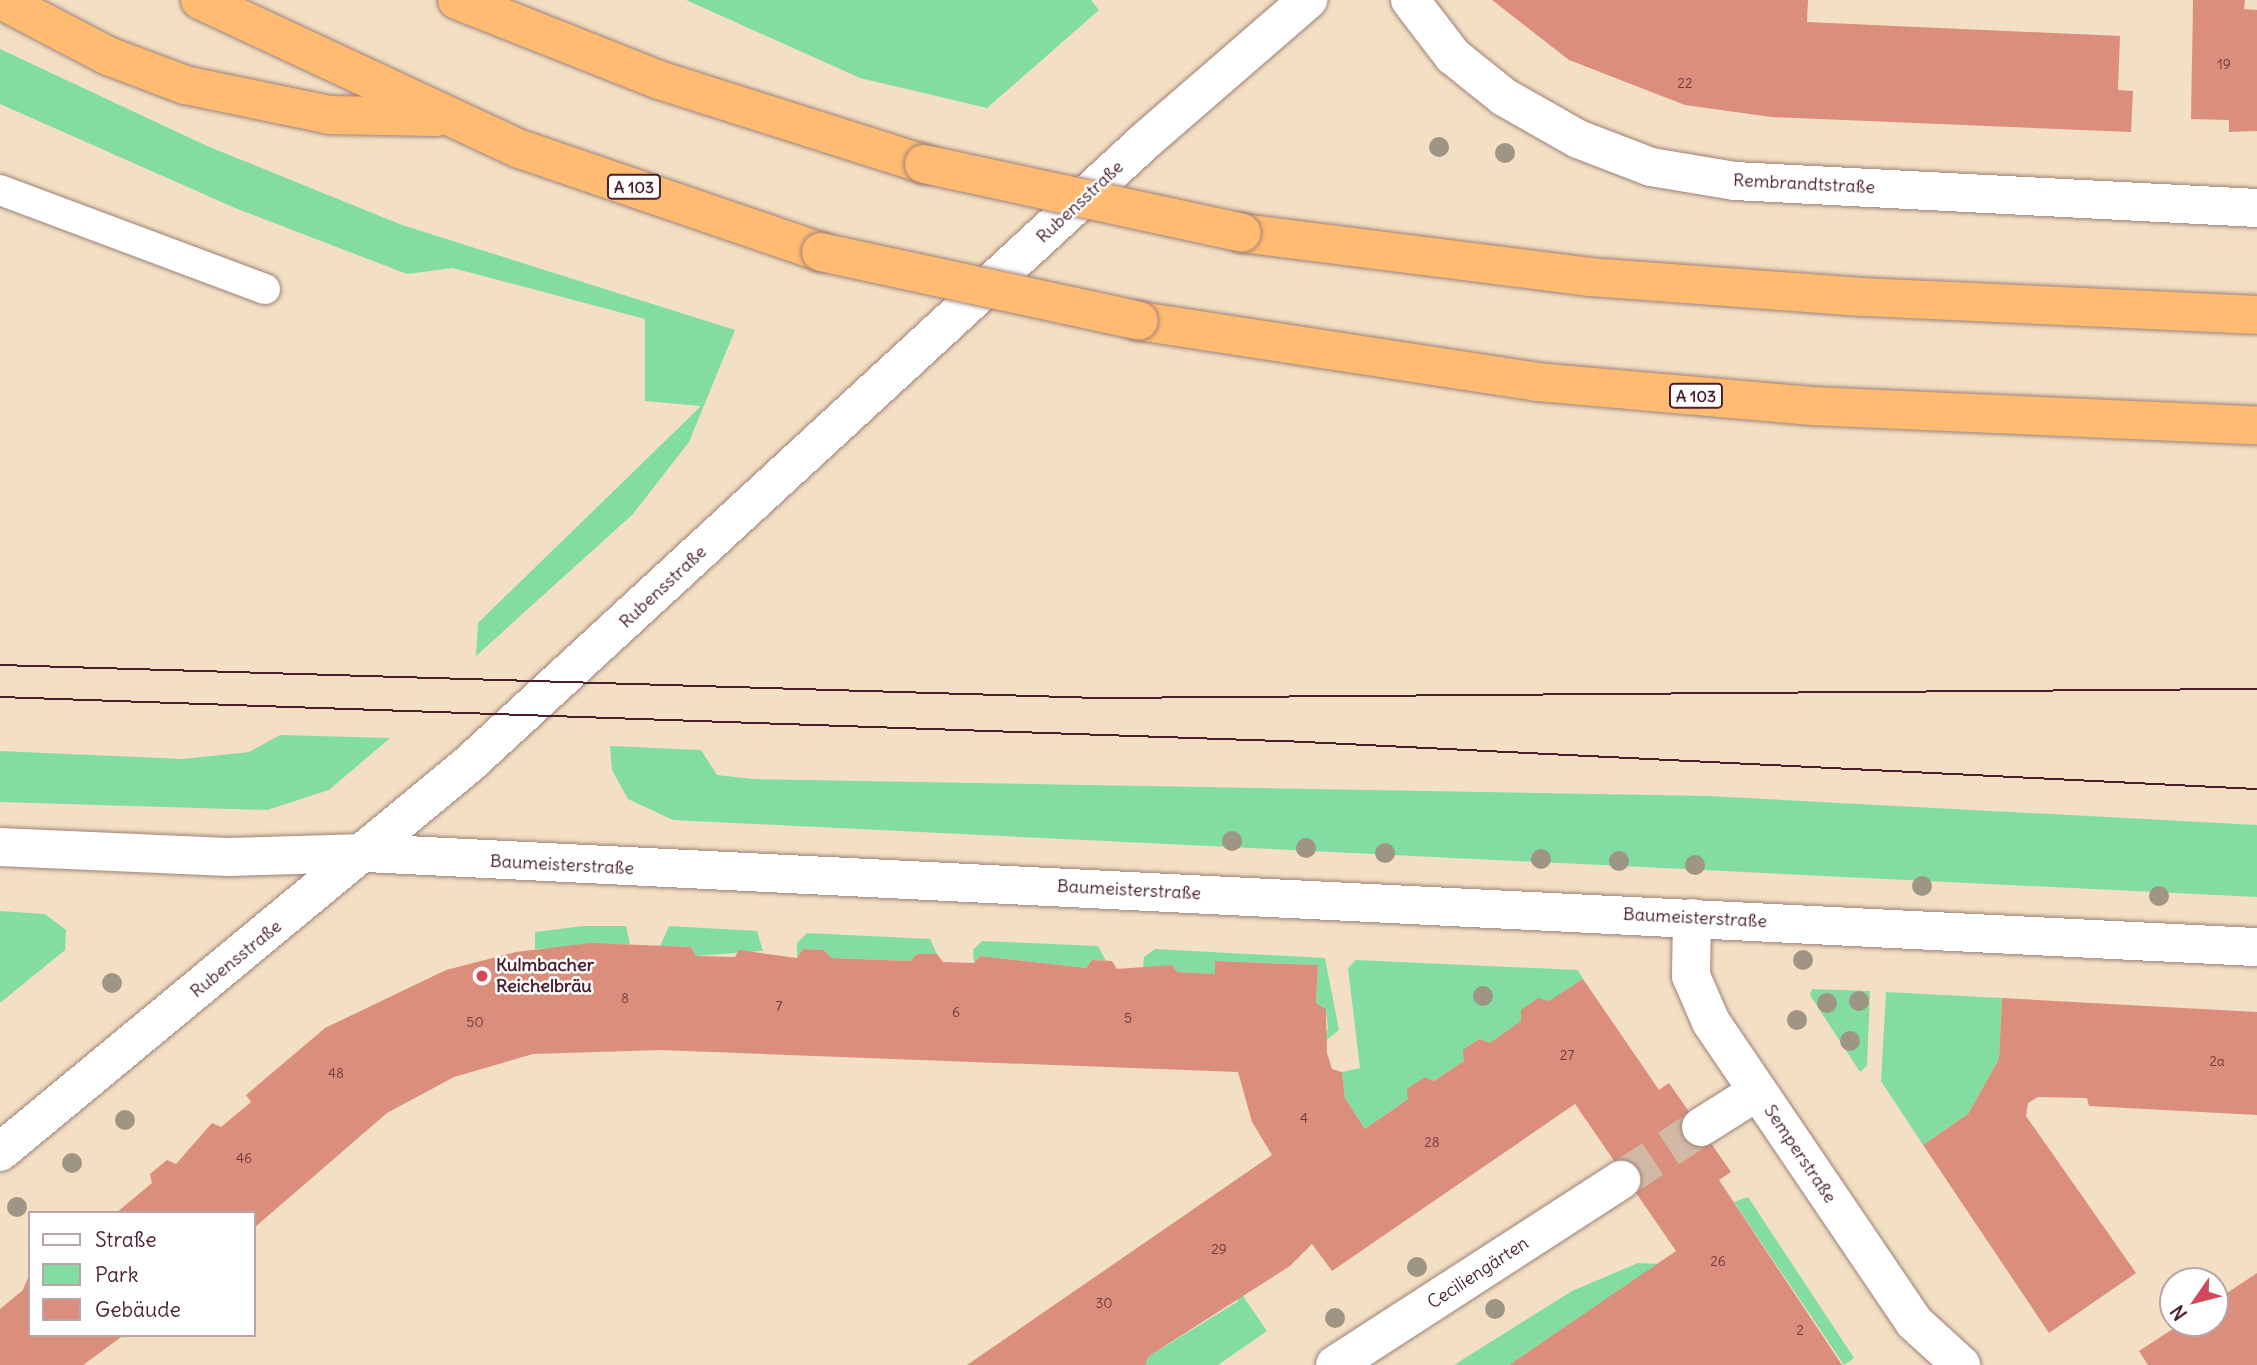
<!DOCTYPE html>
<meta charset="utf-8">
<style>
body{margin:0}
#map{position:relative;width:2257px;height:1365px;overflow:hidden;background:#f3e0c4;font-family:Delius,sans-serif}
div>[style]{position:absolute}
.green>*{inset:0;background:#83dca2}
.building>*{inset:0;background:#db8e7c}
.minor-tunnel>*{height:38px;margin-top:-19px;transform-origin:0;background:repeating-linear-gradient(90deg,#d1b9a5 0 38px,transparent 0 57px)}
.roads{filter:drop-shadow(0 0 2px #9e8078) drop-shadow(0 0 2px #9e8078)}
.service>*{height:30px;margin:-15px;padding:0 15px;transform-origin:15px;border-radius:15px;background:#fff}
.minor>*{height:38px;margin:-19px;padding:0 19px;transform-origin:19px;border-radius:19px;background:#fff}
.tertiary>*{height:38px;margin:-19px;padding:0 19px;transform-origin:19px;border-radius:19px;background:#fff}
.motorway>*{height:38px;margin:-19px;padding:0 19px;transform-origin:19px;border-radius:19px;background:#ffbb71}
.tram>*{height:2px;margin:-1px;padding:0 1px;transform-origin:1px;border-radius:1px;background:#4a1f2b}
.bridges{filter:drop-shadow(0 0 2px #9e8078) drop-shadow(0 0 2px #9e8078)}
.motorway-bridge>*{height:38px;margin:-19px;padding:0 19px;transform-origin:19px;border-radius:19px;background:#ffbb71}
.trees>*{width:20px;height:20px;margin:-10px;border-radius:50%;background:#9f9584}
.dots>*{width:19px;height:19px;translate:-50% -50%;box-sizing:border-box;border:4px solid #fff;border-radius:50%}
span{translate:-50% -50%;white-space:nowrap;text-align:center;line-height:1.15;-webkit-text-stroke:5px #fff;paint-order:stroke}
.number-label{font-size:14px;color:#6e3b3f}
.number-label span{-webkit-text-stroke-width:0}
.shield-label span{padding:2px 5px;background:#fff;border:2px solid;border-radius:5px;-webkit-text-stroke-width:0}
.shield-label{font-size:16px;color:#4a1f2b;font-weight:700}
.street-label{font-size:18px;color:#4a1f2b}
.poi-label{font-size:18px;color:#4a1f2b;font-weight:700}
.left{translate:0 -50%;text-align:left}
.legend{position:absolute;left:28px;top:1211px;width:228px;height:126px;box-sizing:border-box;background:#fff;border:2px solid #b7a5aa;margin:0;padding:9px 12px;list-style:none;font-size:21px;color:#4a1f2b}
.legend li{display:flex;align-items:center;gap:14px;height:35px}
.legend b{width:35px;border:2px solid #b7a5aa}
.north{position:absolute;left:2159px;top:1267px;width:70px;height:70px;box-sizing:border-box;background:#fff;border:2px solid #b7a5aa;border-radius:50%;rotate:235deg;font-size:19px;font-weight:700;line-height:28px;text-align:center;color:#4a1f2b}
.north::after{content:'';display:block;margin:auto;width:24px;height:32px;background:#d1495b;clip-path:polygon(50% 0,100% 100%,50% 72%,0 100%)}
</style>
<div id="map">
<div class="green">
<div style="clip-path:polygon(686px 0,1091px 0,1099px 10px,987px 108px,860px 78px)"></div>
<div style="clip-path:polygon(0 49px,207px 146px,402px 225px,735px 330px,689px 442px,633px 514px,476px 656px,478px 623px,701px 406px,645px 401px,645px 319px,453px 268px,407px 274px,235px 208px,0 104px)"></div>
<div style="clip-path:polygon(280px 735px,390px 738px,329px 790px,267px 810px,0 802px,0 751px,183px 759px,249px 752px)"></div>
<div style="clip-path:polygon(610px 746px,701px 750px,717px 775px,753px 779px,1709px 796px,2257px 825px,2257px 897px,673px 820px,628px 799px,612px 770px)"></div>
<div style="clip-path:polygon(0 911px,45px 914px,66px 930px,65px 950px,0 1003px)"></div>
<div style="clip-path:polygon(583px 926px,626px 926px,630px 944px,535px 949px,535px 932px)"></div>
<div style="clip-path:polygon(669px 926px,757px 931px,763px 951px,696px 956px,691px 947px,660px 946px)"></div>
<div style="clip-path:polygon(807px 933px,930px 939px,937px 954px,917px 954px,910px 961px,831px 958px,824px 950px,803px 949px,797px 958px,797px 943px)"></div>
<div style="clip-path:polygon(982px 941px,1098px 946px,1106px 961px,1092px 960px,1086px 968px,980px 956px,974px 963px,973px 950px)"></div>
<div style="clip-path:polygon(1155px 949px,1325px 958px,1339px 1030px,1324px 1042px,1328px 1028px,1326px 1009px,1316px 1003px,1318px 965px,1216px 961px,1215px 974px,1177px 972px,1172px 965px,1143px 970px,1144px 957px)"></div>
<div style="clip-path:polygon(1356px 960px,1578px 970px,1583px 979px,1490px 1043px,1479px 1039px,1464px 1050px,1464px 1061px,1434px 1081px,1425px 1077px,1408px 1099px,1365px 1129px,1345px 1098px,1342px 1072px,1360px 1068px,1348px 968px)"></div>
<div style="clip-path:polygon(1812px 989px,1870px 991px,1867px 1066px,1860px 1072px,1810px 995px)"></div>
<div style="clip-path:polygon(1886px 992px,2002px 998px,1999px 1059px,1968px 1114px,1923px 1145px,1881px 1081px)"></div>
<div style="clip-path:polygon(1748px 1197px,1854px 1358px,1844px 1365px,1734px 1202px)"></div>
<div style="clip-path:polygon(1638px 1263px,1658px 1264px,1509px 1365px,1454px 1365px,1572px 1291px)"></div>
<div style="clip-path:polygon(1241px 1293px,1267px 1331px,1218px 1365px,1145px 1365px,1149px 1356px,1237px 1302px)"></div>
</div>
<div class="building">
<div style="clip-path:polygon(1492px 0,1808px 0,1807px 22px,2120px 36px,2118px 90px,2133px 91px,2131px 132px,1771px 117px,1685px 105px,1569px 60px)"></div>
<div style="clip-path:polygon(2193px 0,2245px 0,2244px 9px,2257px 10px,2257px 131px,2229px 132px,2229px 120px,2191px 119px)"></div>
<div style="clip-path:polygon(591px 943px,691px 947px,696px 956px,735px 957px,739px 950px,797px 958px,803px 949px,824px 950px,831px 958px,910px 961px,917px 954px,937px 954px,943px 962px,974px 963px,980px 956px,1086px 968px,1092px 960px,1112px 961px,1117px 969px,1172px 965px,1177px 972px,1215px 974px,1215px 961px,1318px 965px,1316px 1003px,1326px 1009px,1327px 1053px,1332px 1069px,1342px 1072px,1345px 1098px,1365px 1129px,1408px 1099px,1407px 1089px,1425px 1077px,1434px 1081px,1464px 1061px,1463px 1050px,1479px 1039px,1490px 1043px,1521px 1021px,1521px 1010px,1538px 998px,1549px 1001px,1583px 979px,1659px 1090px,1669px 1083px,1731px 1172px,1719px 1180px,1842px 1365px,1509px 1365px,1676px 1251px,1575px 1104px,1332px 1271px,1312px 1244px,1290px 1266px,1149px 1356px,1145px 1365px,967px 1365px,1272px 1155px,1252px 1122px,1238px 1072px,660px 1050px,533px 1054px,454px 1077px,387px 1113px,254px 1228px,254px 1213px,116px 1213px,152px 1183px,150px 1174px,167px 1160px,176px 1164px,212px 1123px,221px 1127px,251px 1102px,246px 1095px,325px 1028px,446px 970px,516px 952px)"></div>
<div style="clip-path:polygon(2002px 998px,2257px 1012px,2257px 1115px,2089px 1106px,2087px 1098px,2038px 1097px,2028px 1103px,2026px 1116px,2136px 1273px,2049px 1333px,1923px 1145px,1968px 1114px,1999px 1059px)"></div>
<div style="clip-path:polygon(30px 1273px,30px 1335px,124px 1335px,83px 1365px,0 1365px,0 1309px,23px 1290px)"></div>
<div style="clip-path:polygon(2257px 1273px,2257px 1365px,2148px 1365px,2139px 1351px,2182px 1323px,2215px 1323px,2215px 1301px)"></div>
</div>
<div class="minor-tunnel">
<div style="left:1621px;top:1180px;width:96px;rotate:-33.5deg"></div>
</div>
<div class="roads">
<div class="service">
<div style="left:0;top:190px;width:283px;rotate:20.5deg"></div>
</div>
<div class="minor">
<div style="left:1410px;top:0;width:71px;rotate:52.5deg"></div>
<div style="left:1453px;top:56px;width:65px;rotate:38.8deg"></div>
<div style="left:1504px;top:97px;width:85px;rotate:29.6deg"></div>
<div style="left:1578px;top:139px;width:78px;rotate:21deg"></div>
<div style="left:1651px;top:167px;width:85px;rotate:9.5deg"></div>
<div style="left:1735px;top:181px;width:523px;rotate:2.96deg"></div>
<div style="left:0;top:847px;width:228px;rotate:2.5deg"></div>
<div style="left:228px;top:857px;width:138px;rotate:-1.7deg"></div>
<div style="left:366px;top:853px;width:1893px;rotate:2.85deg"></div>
<div style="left:1692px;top:918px;width:58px;rotate:91deg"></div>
<div style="left:1691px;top:976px;width:50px;rotate:66.5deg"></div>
<div style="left:1711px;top:1022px;width:362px;rotate:55.9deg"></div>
<div style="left:1914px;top:1322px;width:64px;rotate:42.5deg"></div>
<div style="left:1701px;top:1127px;width:67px;rotate:-32.3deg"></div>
<div style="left:1335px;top:1365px;width:341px;rotate:-32.9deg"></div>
</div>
<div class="tertiary">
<div style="left:0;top:1152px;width:609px;rotate:-39.6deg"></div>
<div style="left:469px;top:764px;width:919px;rotate:-42.66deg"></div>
<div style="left:1145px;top:141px;width:216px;rotate:-40.9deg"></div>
</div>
<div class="motorway">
<div style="left:1px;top:0;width:121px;rotate:27.6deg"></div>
<div style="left:108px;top:56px;width:82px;rotate:20.6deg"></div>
<div style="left:185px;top:85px;width:148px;rotate:11.7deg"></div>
<div style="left:330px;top:115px;width:106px;rotate:1.1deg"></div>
<div style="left:200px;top:0;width:353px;rotate:25deg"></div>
<div style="left:520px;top:149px;width:318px;rotate:18.9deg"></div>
<div style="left:457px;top:0;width:217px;rotate:21.6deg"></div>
<div style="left:659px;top:80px;width:278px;rotate:17.6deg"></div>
<div style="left:1242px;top:233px;width:351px;rotate:7.2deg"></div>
<div style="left:1590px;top:277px;width:274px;rotate:4.2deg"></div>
<div style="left:1863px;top:297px;width:394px;rotate:2.6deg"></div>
<div style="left:1139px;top:321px;width:403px;rotate:8.7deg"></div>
<div style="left:1537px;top:382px;width:277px;rotate:5deg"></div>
<div style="left:1813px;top:406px;width:444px;rotate:2.5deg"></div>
</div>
</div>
<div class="tram">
<div style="left:0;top:665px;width:1099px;rotate:1.72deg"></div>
<div style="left:1099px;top:698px;width:1158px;rotate:-0.45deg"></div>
<div style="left:0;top:697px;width:1306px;rotate:1.97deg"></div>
<div style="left:1305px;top:742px;width:953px;rotate:2.83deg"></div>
</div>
<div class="bridges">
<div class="motorway-bridge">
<div style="left:924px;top:164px;width:325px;rotate:12.2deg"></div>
<div style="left:821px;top:252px;width:325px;rotate:12.2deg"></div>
</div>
</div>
<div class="trees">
<div style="left:1439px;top:147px"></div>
<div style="left:1505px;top:153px"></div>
<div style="left:1232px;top:841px"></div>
<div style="left:1306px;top:848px"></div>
<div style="left:1385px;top:853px"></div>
<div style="left:1541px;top:859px"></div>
<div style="left:1619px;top:861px"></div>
<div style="left:1695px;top:865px"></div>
<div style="left:1922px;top:886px"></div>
<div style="left:2159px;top:896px"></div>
<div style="left:1803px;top:960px"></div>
<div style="left:112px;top:983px"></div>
<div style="left:1483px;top:996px"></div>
<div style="left:1859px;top:1001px"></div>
<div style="left:1827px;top:1003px"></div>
<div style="left:1797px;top:1020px"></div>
<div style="left:1850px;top:1041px"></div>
<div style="left:125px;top:1120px"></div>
<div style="left:72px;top:1163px"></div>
<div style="left:17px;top:1207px"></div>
<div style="left:1417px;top:1267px"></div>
<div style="left:1495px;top:1309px"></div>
<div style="left:1335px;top:1318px"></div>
</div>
<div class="dots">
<div style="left:482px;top:976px;background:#d1495b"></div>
</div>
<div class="number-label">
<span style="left:2224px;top:64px">19</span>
<span style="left:1685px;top:83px">22</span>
<span style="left:625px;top:998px">8</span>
<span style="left:779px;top:1006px">7</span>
<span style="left:956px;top:1012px">6</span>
<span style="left:1128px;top:1018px">5</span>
<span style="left:475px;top:1022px">50</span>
<span style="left:1567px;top:1055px">27</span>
<span style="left:2217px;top:1061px">2a</span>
<span style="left:336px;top:1073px">48</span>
<span style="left:1304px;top:1118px">4</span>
<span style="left:1432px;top:1142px">28</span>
<span style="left:244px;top:1158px">46</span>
<span style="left:1219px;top:1249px">29</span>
<span style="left:1718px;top:1261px">26</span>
<span style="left:1104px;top:1303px">30</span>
<span style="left:1800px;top:1330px">2</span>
</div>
<div class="shield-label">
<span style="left:634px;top:187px">A 103</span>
<span style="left:1696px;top:396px">A 103</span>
</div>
<div class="street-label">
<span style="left:1804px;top:184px;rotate:3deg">Rembrandtstraße</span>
<span style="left:1080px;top:202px;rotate:-43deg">Rubensstraße</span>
<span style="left:663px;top:587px;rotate:-43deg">Rubensstraße</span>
<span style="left:562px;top:865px;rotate:3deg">Baumeisterstraße</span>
<span style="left:1129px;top:890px;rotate:3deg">Baumeisterstraße</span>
<span style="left:1695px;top:918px;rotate:3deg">Baumeisterstraße</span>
<span style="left:236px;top:959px;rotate:-39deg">Rubensstraße</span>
<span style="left:1800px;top:1154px;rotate:56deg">Semperstraße</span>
<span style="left:1478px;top:1273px;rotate:-33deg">Ceciliengärten</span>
</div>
<div class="poi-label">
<span class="left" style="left:496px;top:976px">Kulmbacher<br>Reichelbräu</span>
</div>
<ul class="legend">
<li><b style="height:9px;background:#fff"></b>Straße</li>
<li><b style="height:19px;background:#83dca2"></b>Park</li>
<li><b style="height:19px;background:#db8e7c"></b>Gebäude</li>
</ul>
<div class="north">N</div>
</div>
